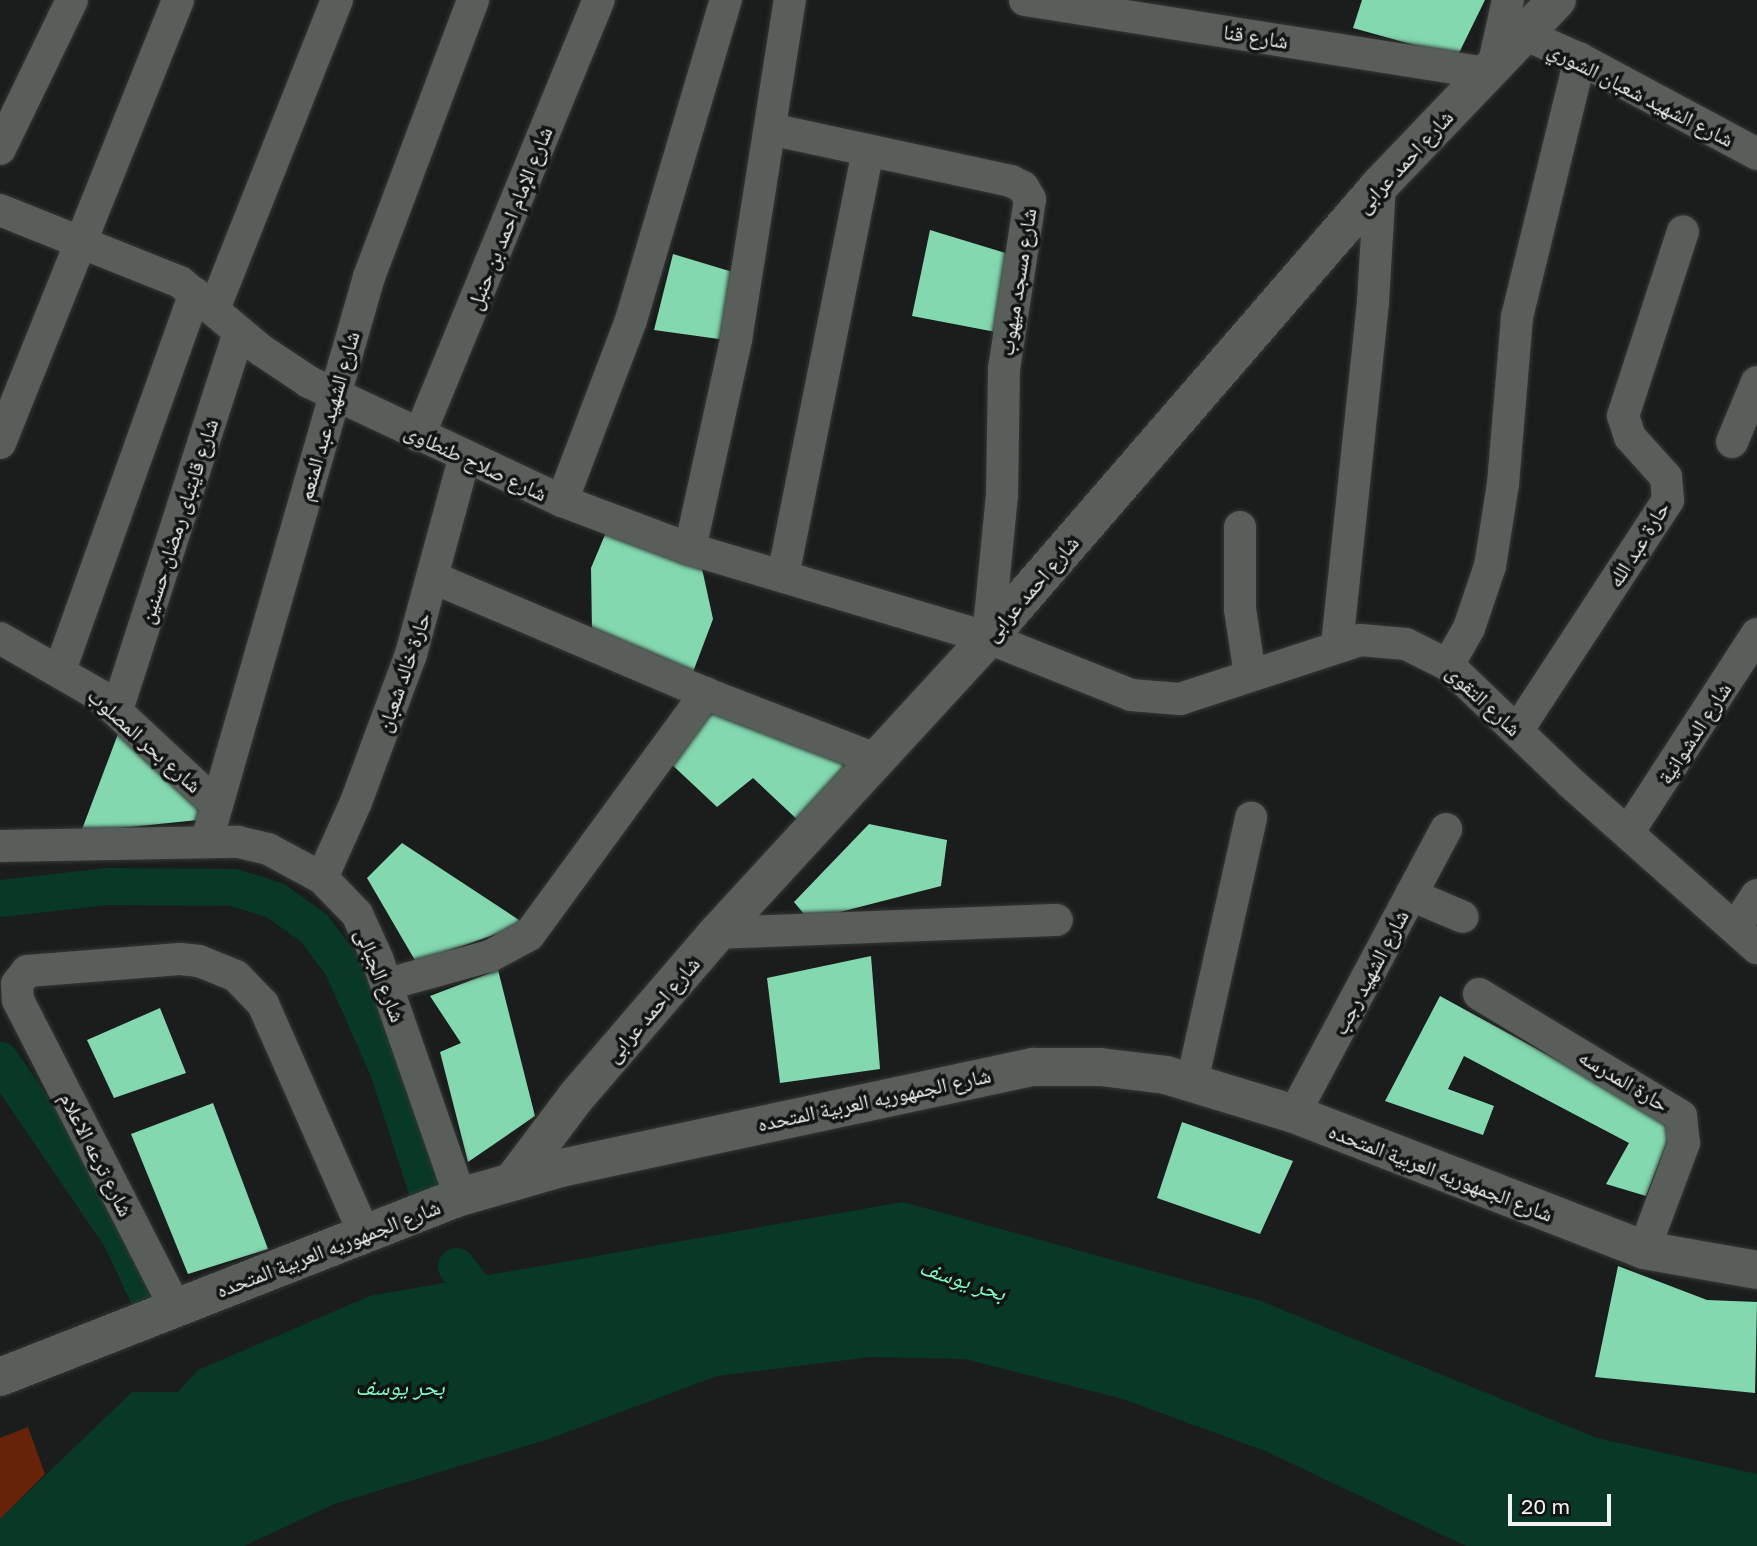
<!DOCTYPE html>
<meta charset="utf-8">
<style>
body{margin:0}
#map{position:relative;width:1757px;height:1546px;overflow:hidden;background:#1a1d1b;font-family:"Golos Text","Noto Naskh Arabic",sans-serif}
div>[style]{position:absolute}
.green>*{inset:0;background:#66230a}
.water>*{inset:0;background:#083926}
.canal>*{height:37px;margin:-18.5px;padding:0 18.5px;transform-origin:18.5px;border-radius:18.5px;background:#083926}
.building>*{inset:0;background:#83d8b0}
.roads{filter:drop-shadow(0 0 2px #343735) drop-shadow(0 0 2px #343735)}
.minor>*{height:32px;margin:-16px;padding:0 16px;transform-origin:16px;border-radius:16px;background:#5a5e5b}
.tertiary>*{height:38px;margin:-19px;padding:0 19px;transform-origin:19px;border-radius:19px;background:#5a5e5b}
span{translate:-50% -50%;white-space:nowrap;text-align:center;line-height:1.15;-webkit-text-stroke:7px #111412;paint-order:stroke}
.street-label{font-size:21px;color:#f1f3f2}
.water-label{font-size:23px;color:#81f7c1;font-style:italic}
.scale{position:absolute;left:1508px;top:1494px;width:103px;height:32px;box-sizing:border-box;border:4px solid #f1f3f2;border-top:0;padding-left:9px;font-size:21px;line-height:24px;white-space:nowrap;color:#f1f3f2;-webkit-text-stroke:5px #111412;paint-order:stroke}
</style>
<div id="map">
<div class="green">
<div style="clip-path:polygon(28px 1427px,45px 1474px,0 1519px,0 1438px)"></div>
</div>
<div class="water">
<div style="clip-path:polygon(903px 1202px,1261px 1301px,1597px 1438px,1757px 1474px,1757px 1546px,1466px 1546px,1265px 1451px,1123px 1399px,965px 1359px,871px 1357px,717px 1376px,549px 1439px,334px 1504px,244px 1546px,0 1546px,0 1519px,132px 1392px,178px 1392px,198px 1370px,370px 1296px)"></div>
</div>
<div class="canal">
<div style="left:0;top:898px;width:108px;rotate:-6.4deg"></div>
<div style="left:107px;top:886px;width:126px;rotate:0.5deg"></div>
<div style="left:233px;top:887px;width:44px;rotate:17.2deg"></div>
<div style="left:275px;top:900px;width:48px;rotate:35.7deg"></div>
<div style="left:314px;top:928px;width:47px;rotate:53.6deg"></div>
<div style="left:342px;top:966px;width:114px;rotate:66.1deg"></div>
<div style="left:388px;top:1070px;width:124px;rotate:72.1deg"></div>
<div style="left:0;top:1060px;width:215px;rotate:55.8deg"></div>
<div style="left:121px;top:1238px;width:76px;rotate:65.1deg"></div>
<div style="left:456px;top:1266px;width:63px;rotate:52.8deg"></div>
</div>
<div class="building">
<div style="clip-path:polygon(1362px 0,1485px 0,1457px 57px,1353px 28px)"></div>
<div style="clip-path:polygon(930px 230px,1012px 255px,1001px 333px,912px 316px)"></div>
<div style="clip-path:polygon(673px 254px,736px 273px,726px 340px,654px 330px)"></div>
<div style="clip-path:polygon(607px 530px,701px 564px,713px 619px,693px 672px,592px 632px,591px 568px)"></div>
<div style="clip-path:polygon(707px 707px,854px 767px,802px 824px,753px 778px,717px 807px,667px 760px)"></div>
<div style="clip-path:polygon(121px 726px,205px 801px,198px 820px,81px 832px)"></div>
<div style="clip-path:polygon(869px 824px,947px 840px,941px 886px,809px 920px,794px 902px)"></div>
<div style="clip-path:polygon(402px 843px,525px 924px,416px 962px,367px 878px)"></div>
<div style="clip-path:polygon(871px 956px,880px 1069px,780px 1083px,767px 978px)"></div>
<div style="clip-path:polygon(498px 970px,535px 1116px,468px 1162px,440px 1052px,461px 1043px,430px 996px)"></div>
<div style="clip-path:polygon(1440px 996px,1674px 1124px,1646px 1196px,1606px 1184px,1629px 1143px,1464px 1056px,1448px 1089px,1494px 1106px,1483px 1135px,1385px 1101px)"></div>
<div style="clip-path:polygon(160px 1008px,186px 1073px,114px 1098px,87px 1040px)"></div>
<div style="clip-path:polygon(213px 1103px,268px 1249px,188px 1274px,131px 1134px)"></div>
<div style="clip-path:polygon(1182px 1122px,1293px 1161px,1260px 1234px,1157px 1198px)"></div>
<div style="clip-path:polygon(1618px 1266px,1707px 1300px,1757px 1302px,1755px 1393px,1595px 1377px)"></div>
</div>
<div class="roads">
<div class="minor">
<div style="left:1025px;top:0;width:469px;rotate:9deg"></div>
<div style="left:1524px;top:34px;width:61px;rotate:24.1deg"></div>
<div style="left:1580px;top:59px;width:201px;rotate:28.2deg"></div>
<div style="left:1493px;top:67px;width:69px;rotate:-77.4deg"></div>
<div style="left:770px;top:129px;width:247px;rotate:12.2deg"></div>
<div style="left:1011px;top:181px;width:13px;rotate:27deg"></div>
<div style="left:1023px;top:187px;width:14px;rotate:60deg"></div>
<div style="left:1030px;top:199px;width:172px;rotate:98.7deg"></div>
<div style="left:1004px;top:369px;width:126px;rotate:90.9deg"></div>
<div style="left:1002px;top:495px;width:144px;rotate:95.6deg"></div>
<div style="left:0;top:149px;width:165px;rotate:-64.2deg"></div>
<div style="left:0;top:210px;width:194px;rotate:21.8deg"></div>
<div style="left:180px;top:282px;width:106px;rotate:40deg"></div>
<div style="left:261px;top:350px;width:58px;rotate:33.7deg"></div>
<div style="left:309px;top:382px;width:280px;rotate:25.2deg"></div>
<div style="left:562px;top:501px;width:137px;rotate:20.6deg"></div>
<div style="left:690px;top:549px;width:311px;rotate:16.6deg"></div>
<div style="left:988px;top:638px;width:154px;rotate:21.7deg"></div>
<div style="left:1131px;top:695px;width:49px;rotate:4.7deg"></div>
<div style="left:1180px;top:699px;width:189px;rotate:-18.1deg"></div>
<div style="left:1360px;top:640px;width:46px;rotate:5deg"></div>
<div style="left:1406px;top:644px;width:47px;rotate:26.6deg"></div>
<div style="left:1448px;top:665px;width:170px;rotate:43.8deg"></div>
<div style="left:1571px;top:783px;width:249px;rotate:41.6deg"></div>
<div style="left:214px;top:309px;width:333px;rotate:-68.3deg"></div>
<div style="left:419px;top:436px;width:472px;rotate:-67.6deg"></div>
<div style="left:1732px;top:442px;width:65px;rotate:-67.4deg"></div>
<div style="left:0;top:443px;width:477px;rotate:-68.1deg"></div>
<div style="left:562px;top:501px;width:194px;rotate:-69.1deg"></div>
<div style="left:631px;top:320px;width:334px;rotate:-73.5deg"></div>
<div style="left:1240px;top:527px;width:82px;rotate:90deg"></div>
<div style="left:1240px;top:609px;width:67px;rotate:81.4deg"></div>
<div style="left:690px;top:549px;width:214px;rotate:-77.6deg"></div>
<div style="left:736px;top:340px;width:344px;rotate:-81deg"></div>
<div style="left:783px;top:576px;width:434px;rotate:-78.7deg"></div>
<div style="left:434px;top:578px;width:307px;rotate:23deg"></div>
<div style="left:717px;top:698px;width:173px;rotate:21.1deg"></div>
<div style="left:0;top:638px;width:114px;rotate:29.9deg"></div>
<div style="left:99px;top:695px;width:158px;rotate:43deg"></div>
<div style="left:1337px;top:645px;width:345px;rotate:-84deg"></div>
<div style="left:1373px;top:302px;width:117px;rotate:-86.6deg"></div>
<div style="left:1448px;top:665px;width:43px;rotate:-60.4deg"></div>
<div style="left:1469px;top:628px;width:65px;rotate:-71.3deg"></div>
<div style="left:1490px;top:566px;width:83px;rotate:-81deg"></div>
<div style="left:1503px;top:484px;width:168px;rotate:-85.2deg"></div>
<div style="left:1517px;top:317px;width:266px;rotate:-76.3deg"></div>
<div style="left:60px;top:670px;width:400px;rotate:-70.3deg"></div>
<div style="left:117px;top:710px;width:397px;rotate:-72.1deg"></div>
<div style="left:1517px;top:731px;width:276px;rotate:-56.8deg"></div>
<div style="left:1668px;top:500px;width:23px;rotate:-95deg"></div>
<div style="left:1666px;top:477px;width:54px;rotate:-132deg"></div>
<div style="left:1630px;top:437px;width:22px;rotate:-108deg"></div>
<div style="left:1623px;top:416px;width:194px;rotate:-72deg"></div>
<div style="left:1629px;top:831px;width:235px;rotate:-57deg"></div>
<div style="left:207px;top:840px;width:586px;rotate:-73.95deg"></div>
<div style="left:369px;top:277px;width:296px;rotate:-69.4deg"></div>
<div style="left:0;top:846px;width:238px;rotate:-1deg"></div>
<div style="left:238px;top:842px;width:31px;rotate:13deg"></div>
<div style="left:268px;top:849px;width:61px;rotate:28.2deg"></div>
<div style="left:322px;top:878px;width:50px;rotate:45.8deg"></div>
<div style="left:357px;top:914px;width:48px;rotate:65.6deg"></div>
<div style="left:377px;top:958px;width:253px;rotate:70.8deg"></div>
<div style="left:322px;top:878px;width:83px;rotate:-65.9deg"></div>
<div style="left:356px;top:802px;width:158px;rotate:-69.6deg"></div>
<div style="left:411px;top:654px;width:202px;rotate:-74.8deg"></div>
<div style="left:1411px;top:895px;width:56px;rotate:22.9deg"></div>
<div style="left:1736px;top:927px;width:38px;rotate:-57deg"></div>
<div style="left:717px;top:933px;width:340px;rotate:-2.2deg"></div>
<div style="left:388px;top:984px;width:106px;rotate:-15.4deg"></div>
<div style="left:490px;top:956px;width:44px;rotate:-28.3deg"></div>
<div style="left:529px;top:935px;width:300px;rotate:-53.8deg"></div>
<div style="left:1479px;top:994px;width:236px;rotate:31.1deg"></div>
<div style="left:1681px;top:1116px;width:27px;rotate:84deg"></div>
<div style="left:1684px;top:1143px;width:114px;rotate:110.5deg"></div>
<div style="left:1192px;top:1082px;width:271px;rotate:-77.4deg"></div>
<div style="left:1294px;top:1114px;width:323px;rotate:-61.9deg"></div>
<div style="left:175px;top:1307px;width:345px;rotate:-117.1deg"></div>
<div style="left:18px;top:1000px;width:16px;rotate:-94deg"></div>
<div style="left:17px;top:984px;width:16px;rotate:-52deg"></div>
<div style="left:27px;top:971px;width:153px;rotate:-4.5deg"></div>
<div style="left:180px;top:959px;width:19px;rotate:6deg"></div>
<div style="left:199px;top:961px;width:40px;rotate:22deg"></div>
<div style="left:236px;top:976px;width:39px;rotate:46deg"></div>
<div style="left:263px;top:1004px;width:250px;rotate:66.2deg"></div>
</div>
<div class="tertiary">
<div style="left:512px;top:1182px;width:106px;rotate:-53deg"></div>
<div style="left:576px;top:1097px;width:216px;rotate:-49.3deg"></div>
<div style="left:717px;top:933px;width:401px;rotate:-47.4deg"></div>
<div style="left:988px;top:638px;width:599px;rotate:-49.13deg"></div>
<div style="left:1380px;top:185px;width:256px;rotate:-46.3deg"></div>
<div style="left:0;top:1377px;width:494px;rotate:-21.4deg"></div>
<div style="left:460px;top:1197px;width:105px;rotate:-16deg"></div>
<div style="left:561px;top:1168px;width:483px;rotate:-12.1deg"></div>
<div style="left:1033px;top:1067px;width:67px"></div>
<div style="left:1100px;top:1067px;width:66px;rotate:6.9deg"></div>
<div style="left:1166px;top:1075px;width:134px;rotate:16.9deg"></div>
<div style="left:1294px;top:1114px;width:375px;rotate:21.2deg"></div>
<div style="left:1644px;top:1250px;width:115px;rotate:10deg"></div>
</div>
</div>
<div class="street-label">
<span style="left:1256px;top:36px;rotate:9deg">شارع قنا</span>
<span style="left:1641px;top:94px;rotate:27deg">شارع الشهيد شعبان الشوري</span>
<span style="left:1404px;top:161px;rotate:-47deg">شارع احمد عرابى</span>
<span style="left:509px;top:218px;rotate:-68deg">شارع الإمام احمد بن حنبل</span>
<span style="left:1017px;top:282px;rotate:-81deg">شارع مسجد ميهوب</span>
<span style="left:328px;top:416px;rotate:-74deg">شارع الشهيد عبد المنعم</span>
<span style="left:476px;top:462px;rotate:25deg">شارع صلاح طنطاوى</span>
<span style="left:178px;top:521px;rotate:-72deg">شارع قايتباى رمضان حسنين</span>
<span style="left:1638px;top:544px;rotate:-58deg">حارة عبد الله</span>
<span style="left:1031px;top:588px;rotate:-49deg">شارع احمد عرابى</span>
<span style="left:403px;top:672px;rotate:-71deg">حارة خالد شعبان</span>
<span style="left:1484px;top:700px;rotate:43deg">شارع التقوى</span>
<span style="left:1694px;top:733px;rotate:-57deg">شارع الدشوانية</span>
<span style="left:145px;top:740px;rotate:42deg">شارع بحر المصلوب</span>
<span style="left:1370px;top:972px;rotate:-62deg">شارع الشهيد رجب</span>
<span style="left:381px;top:975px;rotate:68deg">شارع الجبالى</span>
<span style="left:652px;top:1009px;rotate:-49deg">شارع احمد عرابى</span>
<span style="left:1624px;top:1080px;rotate:31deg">حارة المدرسه</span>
<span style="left:874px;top:1099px;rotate:-12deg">شارع الجمهوريه العربية المتحده</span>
<span style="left:97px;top:1154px;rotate:63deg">شارع ترعه الاعلام</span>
<span style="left:1441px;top:1172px;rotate:21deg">شارع الجمهوريه العربية المتحده</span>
<span style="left:328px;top:1248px;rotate:-21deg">شارع الجمهوريه العربية المتحده</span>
</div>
<div class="water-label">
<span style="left:963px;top:1279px;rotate:18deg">بحر يوسف</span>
<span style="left:400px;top:1386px">بحر يوسف</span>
</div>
<div class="scale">20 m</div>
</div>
